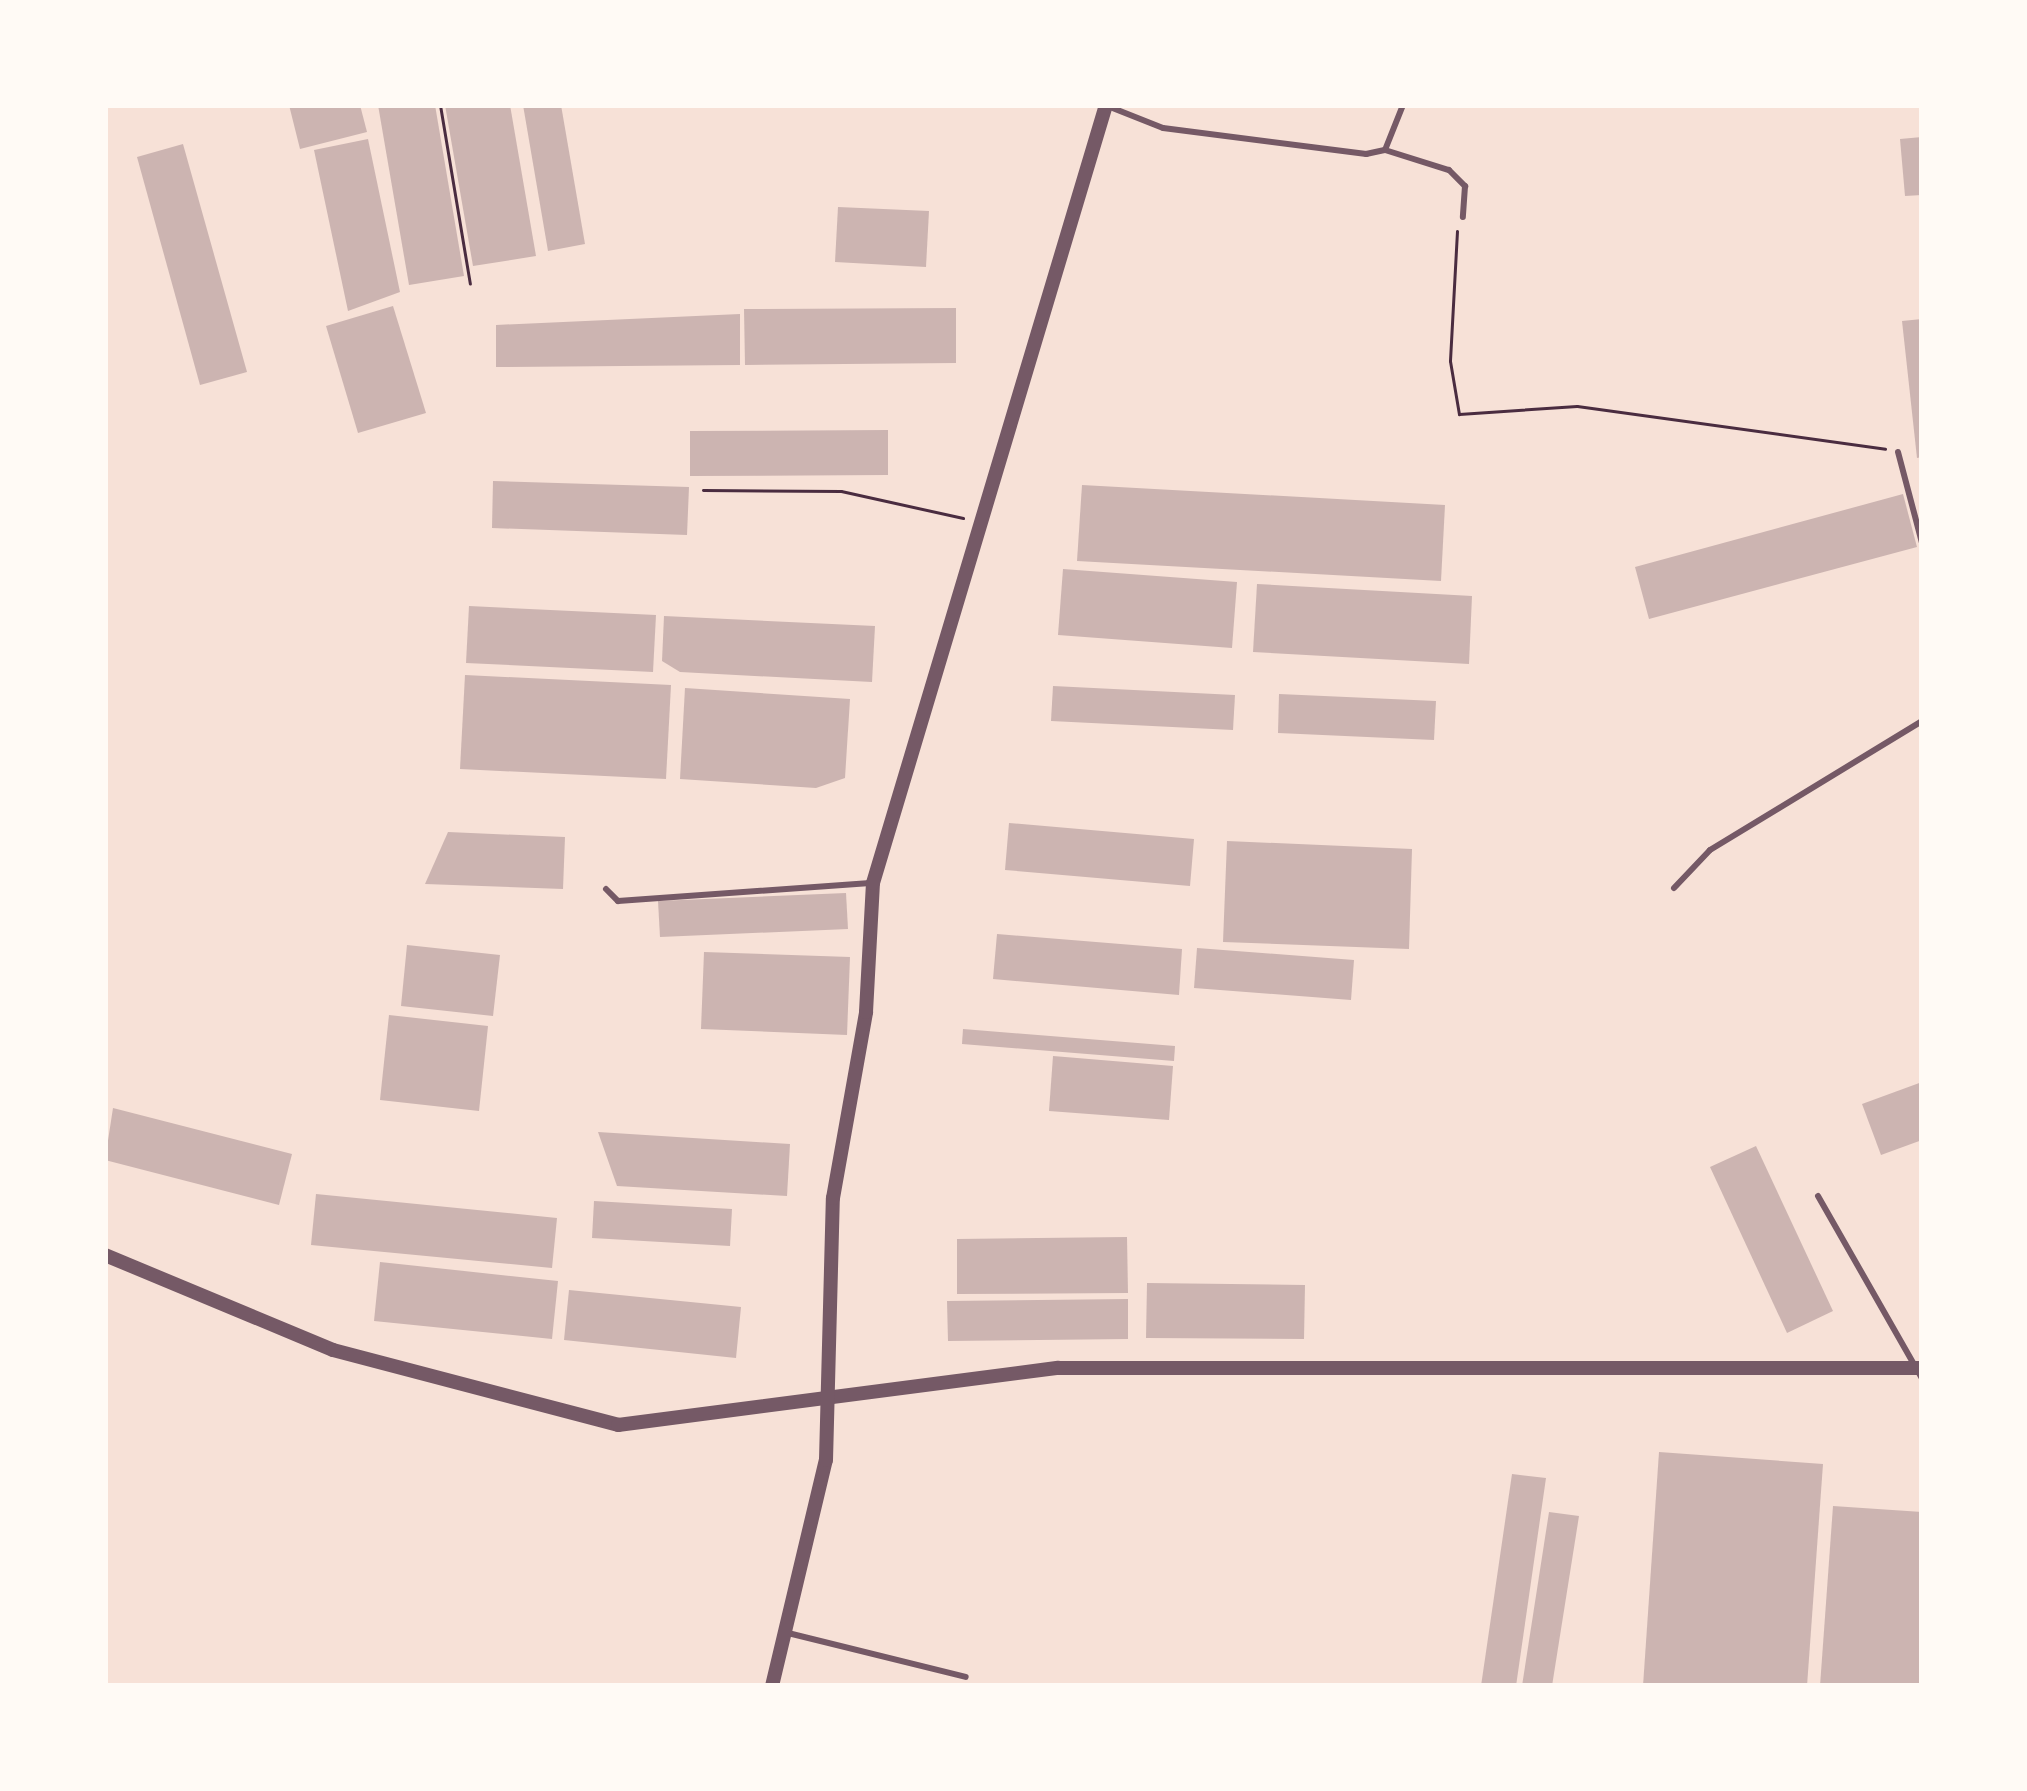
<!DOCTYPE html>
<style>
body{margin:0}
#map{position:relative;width:2027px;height:1791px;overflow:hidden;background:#f7e1d7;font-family:"Alegreya Sans",sans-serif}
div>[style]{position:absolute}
.building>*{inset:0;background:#ccb4b1}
.path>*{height:3px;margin:-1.5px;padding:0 1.5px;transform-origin:1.5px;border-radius:1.5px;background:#4a2c40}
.service>*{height:6px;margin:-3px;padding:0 3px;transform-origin:3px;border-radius:3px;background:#755966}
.tertiary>*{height:14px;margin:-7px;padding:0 7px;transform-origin:7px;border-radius:7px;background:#755966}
span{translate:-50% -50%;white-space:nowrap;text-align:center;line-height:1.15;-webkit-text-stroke:10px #fffaf5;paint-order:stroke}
.frame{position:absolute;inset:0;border:108px solid #fffaf5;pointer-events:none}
</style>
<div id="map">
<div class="building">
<div style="clip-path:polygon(289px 105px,360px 105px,367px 132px,300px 149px)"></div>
<div style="clip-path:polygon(378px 105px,435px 105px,464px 276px,409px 285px)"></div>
<div style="clip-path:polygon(445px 105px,510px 105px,536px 256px,473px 266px)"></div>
<div style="clip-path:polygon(523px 105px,561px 105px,585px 244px,548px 251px)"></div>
<div style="clip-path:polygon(1922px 137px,1922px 195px,1905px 196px,1900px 139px)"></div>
<div style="clip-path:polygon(368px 139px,400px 292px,348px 311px,314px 150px)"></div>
<div style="clip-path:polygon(183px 144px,247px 372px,200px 385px,137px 157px)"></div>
<div style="clip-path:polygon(838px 207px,929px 211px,926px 267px,835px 262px)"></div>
<div style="clip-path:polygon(393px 306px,426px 413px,358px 433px,326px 326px)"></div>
<div style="clip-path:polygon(956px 308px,956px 363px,745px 365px,744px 309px)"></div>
<div style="clip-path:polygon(740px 314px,740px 365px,496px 367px,496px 325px)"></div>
<div style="clip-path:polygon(1922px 319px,1922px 457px,1917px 458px,1902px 321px)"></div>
<div style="clip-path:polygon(888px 430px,888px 475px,690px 476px,690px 431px)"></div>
<div style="clip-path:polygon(493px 481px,689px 487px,687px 535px,492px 528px)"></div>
<div style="clip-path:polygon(1082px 485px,1445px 505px,1441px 581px,1077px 561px)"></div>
<div style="clip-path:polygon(1903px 494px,1917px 547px,1649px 619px,1635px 567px)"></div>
<div style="clip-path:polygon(1063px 569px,1237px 582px,1232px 648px,1058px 635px)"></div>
<div style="clip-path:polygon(1257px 584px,1472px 596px,1469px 664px,1253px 652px)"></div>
<div style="clip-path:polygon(469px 606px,656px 615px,653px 672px,466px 663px)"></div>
<div style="clip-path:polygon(664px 616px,875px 626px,872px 682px,680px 672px,662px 661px)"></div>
<div style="clip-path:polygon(465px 675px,671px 685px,666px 779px,460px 769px)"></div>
<div style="clip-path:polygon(1053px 686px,1235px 695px,1233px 730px,1051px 721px)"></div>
<div style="clip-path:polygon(685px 688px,850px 699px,845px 778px,816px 788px,680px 779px)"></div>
<div style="clip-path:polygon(1279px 694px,1436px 701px,1434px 740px,1278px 733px)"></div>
<div style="clip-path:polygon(1009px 823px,1194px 839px,1190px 886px,1005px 870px)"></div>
<div style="clip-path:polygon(448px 832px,565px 837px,563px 889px,425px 884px)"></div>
<div style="clip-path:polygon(1227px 841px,1412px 849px,1409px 949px,1223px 942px)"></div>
<div style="clip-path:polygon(846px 893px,848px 929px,660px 937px,658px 901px)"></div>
<div style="clip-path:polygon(997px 934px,1182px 949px,1179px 995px,993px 979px)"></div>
<div style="clip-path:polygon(407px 945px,500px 955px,493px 1016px,401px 1006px)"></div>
<div style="clip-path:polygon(1197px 948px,1354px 960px,1351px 1000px,1194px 988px)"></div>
<div style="clip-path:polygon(704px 952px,850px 957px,847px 1035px,701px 1029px)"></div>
<div style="clip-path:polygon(389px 1015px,488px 1026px,479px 1111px,380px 1100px)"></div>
<div style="clip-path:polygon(963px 1029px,1175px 1046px,1174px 1061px,962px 1044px)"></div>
<div style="clip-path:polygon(1053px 1056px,1173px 1066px,1169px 1120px,1049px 1111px)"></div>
<div style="clip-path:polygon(1922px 1082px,1922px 1140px,1881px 1155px,1862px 1104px)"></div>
<div style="clip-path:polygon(113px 1108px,292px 1154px,279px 1205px,105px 1160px)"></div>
<div style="clip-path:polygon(598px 1132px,790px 1144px,787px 1196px,617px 1186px)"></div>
<div style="clip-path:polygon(1756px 1146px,1833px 1311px,1787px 1333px,1710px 1167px)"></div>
<div style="clip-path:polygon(316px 1194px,557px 1218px,552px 1268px,311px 1245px)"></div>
<div style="clip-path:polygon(594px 1201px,732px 1209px,730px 1246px,592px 1238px)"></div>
<div style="clip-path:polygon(1127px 1237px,1128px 1293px,957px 1294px,957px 1239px)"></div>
<div style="clip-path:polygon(380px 1262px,558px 1281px,552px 1339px,374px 1321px)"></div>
<div style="clip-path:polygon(1147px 1283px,1305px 1285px,1304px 1339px,1146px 1338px)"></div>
<div style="clip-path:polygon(569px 1290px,741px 1307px,736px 1358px,564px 1340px)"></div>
<div style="clip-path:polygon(1128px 1299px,1128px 1339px,948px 1341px,947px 1301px)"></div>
<div style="clip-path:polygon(1659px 1452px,1823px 1464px,1807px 1686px,1643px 1686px)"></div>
<div style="clip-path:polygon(1512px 1474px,1546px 1478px,1516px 1686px,1481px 1686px)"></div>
<div style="clip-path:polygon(1833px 1506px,1922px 1512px,1922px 1686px,1820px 1686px)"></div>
<div style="clip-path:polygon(1549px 1512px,1579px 1516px,1552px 1686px,1522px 1686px)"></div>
</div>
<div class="path">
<div style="left:440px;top:105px;width:181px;rotate:80.5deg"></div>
<div style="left:1457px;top:231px;width:130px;rotate:93.1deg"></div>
<div style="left:1450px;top:361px;width:54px;rotate:80.4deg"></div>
<div style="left:1459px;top:414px;width:118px;rotate:-3.9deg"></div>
<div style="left:1577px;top:406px;width:311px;rotate:7.9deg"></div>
<div style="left:703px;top:490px;width:138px;rotate:0.4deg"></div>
<div style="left:841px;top:491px;width:125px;rotate:12.5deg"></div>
</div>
<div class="service">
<div style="left:1110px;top:107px;width:57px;rotate:21.6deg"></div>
<div style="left:1163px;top:128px;width:205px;rotate:7.3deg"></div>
<div style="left:1366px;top:154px;width:19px;rotate:-12deg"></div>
<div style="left:1385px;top:150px;width:48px;rotate:-68.2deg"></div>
<div style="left:1385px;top:150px;width:67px;rotate:17.4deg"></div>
<div style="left:1449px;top:170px;width:23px;rotate:45deg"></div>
<div style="left:1465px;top:186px;width:31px;rotate:94deg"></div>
<div style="left:1898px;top:452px;width:94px;rotate:75.2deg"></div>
<div style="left:1674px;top:888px;width:52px;rotate:-46.5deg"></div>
<div style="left:1710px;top:850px;width:248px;rotate:-31.3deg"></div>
<div style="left:606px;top:889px;width:17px;rotate:45deg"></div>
<div style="left:618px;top:901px;width:253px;rotate:-4.1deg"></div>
<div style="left:1818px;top:1196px;width:210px;rotate:60.3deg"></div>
<div style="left:788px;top:1633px;width:183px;rotate:13.9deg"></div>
</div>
<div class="tertiary">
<div style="left:105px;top:1255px;width:247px;rotate:22.6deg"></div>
<div style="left:333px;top:1350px;width:295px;rotate:14.7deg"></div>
<div style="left:618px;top:1425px;width:444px;rotate:-7.4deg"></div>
<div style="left:1058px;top:1368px;width:864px"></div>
<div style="left:772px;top:1686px;width:232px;rotate:-76.6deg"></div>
<div style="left:826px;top:1460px;width:262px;rotate:-88.5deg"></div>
<div style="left:833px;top:1198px;width:189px;rotate:-79.9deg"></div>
<div style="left:866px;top:1012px;width:129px;rotate:-86.9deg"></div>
<div style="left:873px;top:883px;width:812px;rotate:-73.33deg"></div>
</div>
<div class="frame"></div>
</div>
